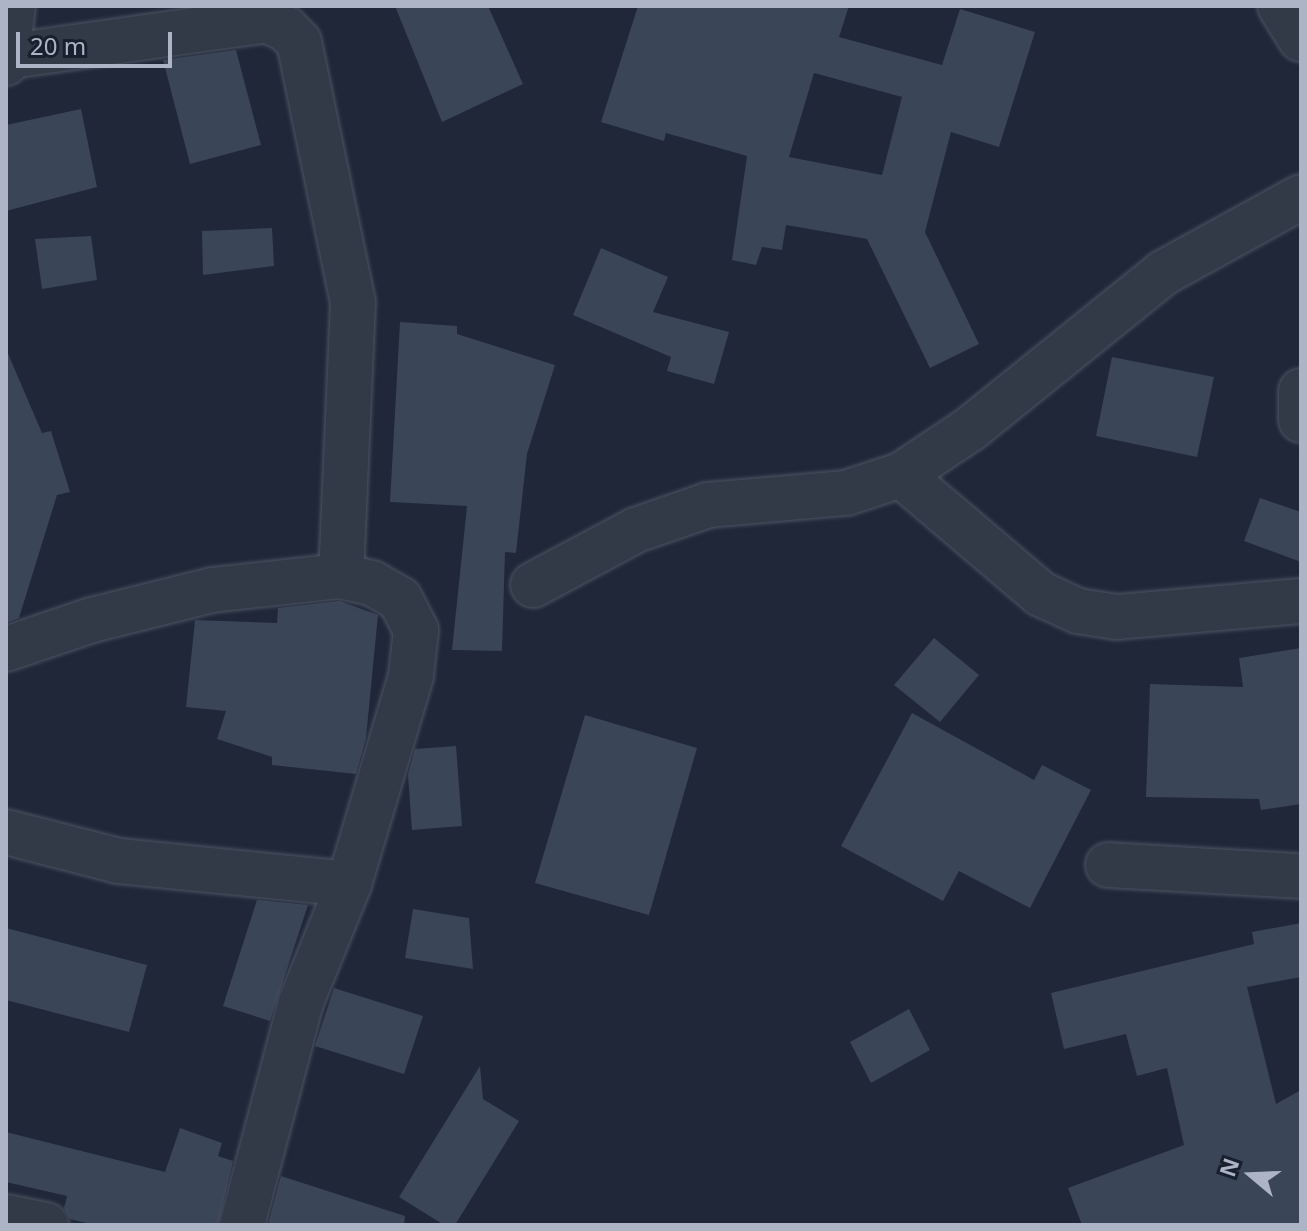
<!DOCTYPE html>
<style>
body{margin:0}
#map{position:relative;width:1307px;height:1231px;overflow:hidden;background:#1f2738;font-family:"Noto Sans",sans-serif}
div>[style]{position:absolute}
.building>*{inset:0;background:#3a4558}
.roads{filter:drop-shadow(0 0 2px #4d5463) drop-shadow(0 0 2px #4d5463)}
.street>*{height:44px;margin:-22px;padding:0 22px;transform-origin:22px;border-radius:22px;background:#323a48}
span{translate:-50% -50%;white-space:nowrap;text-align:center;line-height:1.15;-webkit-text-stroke:7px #181f2d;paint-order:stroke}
.frame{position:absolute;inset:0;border:8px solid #acb4c5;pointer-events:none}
.north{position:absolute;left:1211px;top:1135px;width:80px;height:80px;-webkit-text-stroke:6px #181f2d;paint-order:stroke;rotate:289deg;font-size:22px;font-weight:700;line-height:32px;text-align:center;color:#acb4c5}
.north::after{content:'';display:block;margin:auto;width:28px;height:36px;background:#acb4c5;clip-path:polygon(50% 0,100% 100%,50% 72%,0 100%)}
.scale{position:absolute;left:16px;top:32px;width:156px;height:36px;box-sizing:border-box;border:4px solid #acb4c5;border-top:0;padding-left:10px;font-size:24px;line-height:28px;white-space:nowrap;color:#acb4c5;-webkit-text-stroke:6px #181f2d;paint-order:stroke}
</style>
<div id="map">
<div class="building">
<div style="clip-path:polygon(395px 6px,488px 6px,523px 84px,442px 122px)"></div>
<div style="clip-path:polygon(evenodd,638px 6px,849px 6px,839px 37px,942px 65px,960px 9px,1035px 32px,999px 147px,951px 132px,925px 232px,979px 344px,930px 368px,867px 239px,786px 225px,782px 250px,762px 247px,756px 265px,732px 260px,747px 156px,666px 133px,664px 141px,601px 122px,638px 6px,814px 73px,902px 97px,882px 175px,789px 157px,814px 73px)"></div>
<div style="clip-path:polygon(236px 50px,261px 145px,190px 164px,163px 60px)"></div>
<div style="clip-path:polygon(81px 109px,97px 187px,6px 211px,6px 125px)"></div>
<div style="clip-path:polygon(272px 228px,274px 266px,203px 275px,202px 231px)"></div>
<div style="clip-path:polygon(91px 236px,97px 280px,42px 289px,35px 239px)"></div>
<div style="clip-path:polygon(601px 248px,668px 277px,653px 312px,729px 332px,714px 384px,667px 371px,671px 357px,573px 315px)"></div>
<div style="clip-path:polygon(400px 322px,457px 326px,457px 334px,555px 365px,527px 454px,516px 553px,505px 552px,502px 651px,452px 650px,467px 506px,390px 502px)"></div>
<div style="clip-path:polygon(6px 349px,42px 433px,51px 431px,70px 492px,57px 495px,19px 618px,6px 623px)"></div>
<div style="clip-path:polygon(1112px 357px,1214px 377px,1197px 457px,1096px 436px)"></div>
<div style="clip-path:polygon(1260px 498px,1301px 512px,1301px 562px,1244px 541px)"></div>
<div style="clip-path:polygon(340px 601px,378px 615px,366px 738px,356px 774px,272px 765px,272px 757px,217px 739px,226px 711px,186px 707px,195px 620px,277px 623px,278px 608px)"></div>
<div style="clip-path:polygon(934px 638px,979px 675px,940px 722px,894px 685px)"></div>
<div style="clip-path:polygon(1301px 648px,1301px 804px,1261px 810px,1259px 799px,1146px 797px,1150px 684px,1243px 687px,1239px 658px)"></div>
<div style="clip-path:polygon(912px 713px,1034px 780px,1042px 765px,1091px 790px,1030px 908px,959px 871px,943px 901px,841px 846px)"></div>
<div style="clip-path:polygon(585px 715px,697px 748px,649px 915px,535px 883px)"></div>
<div style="clip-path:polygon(456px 746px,462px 826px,412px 830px,408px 775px,415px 749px)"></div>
<div style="clip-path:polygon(257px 900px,308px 905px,270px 1021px,223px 1006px)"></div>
<div style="clip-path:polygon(413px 909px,469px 918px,473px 969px,405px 958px)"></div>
<div style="clip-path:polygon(1301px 923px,1301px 977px,1247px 987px,1276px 1104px,1301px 1090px,1301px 1225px,1082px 1225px,1068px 1188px,1184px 1145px,1167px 1068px,1137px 1076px,1126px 1034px,1064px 1049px,1051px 993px,1254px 944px,1252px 932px)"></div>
<div style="clip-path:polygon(6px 928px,147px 965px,129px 1032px,6px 1000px)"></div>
<div style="clip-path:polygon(334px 988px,423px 1016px,404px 1074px,315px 1046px)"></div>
<div style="clip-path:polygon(909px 1009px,930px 1050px,871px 1083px,850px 1042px)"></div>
<div style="clip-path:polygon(480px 1066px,483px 1099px,519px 1121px,455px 1225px,444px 1225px,399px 1197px)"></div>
<div style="clip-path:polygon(180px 1128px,222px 1143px,218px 1156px,233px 1161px,218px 1225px,95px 1225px,70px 1219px,64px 1208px,67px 1196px,6px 1182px,6px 1132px,165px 1172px)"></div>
<div style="clip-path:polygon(281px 1176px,405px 1216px,404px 1225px,268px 1225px)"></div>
</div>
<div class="roads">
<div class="street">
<div style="left:1280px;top:6px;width:39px;rotate:58deg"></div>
<div style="left:11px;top:56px;width:258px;rotate:-8deg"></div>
<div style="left:266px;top:20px;width:22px;rotate:24deg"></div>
<div style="left:286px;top:29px;width:18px;rotate:45deg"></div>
<div style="left:299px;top:42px;width:266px;rotate:78.3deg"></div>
<div style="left:353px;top:302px;width:274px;rotate:92.5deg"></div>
<div style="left:6px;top:63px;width:57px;rotate:-83deg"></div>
<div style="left:1301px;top:420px;width:29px;rotate:-90deg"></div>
<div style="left:901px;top:475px;width:184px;rotate:40.4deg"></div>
<div style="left:1041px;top:594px;width:41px;rotate:24.7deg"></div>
<div style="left:1078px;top:611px;width:39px;rotate:9deg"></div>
<div style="left:1117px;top:617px;width:185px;rotate:-5deg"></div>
<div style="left:533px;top:585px;width:117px;rotate:-28.1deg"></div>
<div style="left:636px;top:530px;width:76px;rotate:-19.1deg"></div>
<div style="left:708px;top:505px;width:139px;rotate:-5deg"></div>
<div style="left:846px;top:493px;width:58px;rotate:-18.1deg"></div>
<div style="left:901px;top:475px;width:83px;rotate:-33.7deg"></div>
<div style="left:970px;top:429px;width:248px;rotate:-38.9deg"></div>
<div style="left:1163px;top:273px;width:158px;rotate:-28.8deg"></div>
<div style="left:6px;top:649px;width:91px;rotate:-18.6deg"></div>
<div style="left:92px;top:620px;width:124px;rotate:-14deg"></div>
<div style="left:212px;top:590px;width:130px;rotate:-6.2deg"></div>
<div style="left:341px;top:576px;width:32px;rotate:13deg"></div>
<div style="left:372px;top:583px;width:32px;rotate:30deg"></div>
<div style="left:400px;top:599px;width:35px;rotate:63deg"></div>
<div style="left:416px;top:630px;width:46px;rotate:96.2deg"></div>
<div style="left:411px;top:676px;width:217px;rotate:106.6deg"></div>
<div style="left:349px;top:884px;width:127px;rotate:112.1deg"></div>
<div style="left:301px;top:1002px;width:231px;rotate:104.8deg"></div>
<div style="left:6px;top:832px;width:117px;rotate:14.4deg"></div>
<div style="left:119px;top:861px;width:231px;rotate:5.7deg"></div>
<div style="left:1108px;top:865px;width:193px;rotate:3.3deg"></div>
<div style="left:6px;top:1217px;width:41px;rotate:11.3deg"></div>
</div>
</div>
<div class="frame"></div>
<div class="north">N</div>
<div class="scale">20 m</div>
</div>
